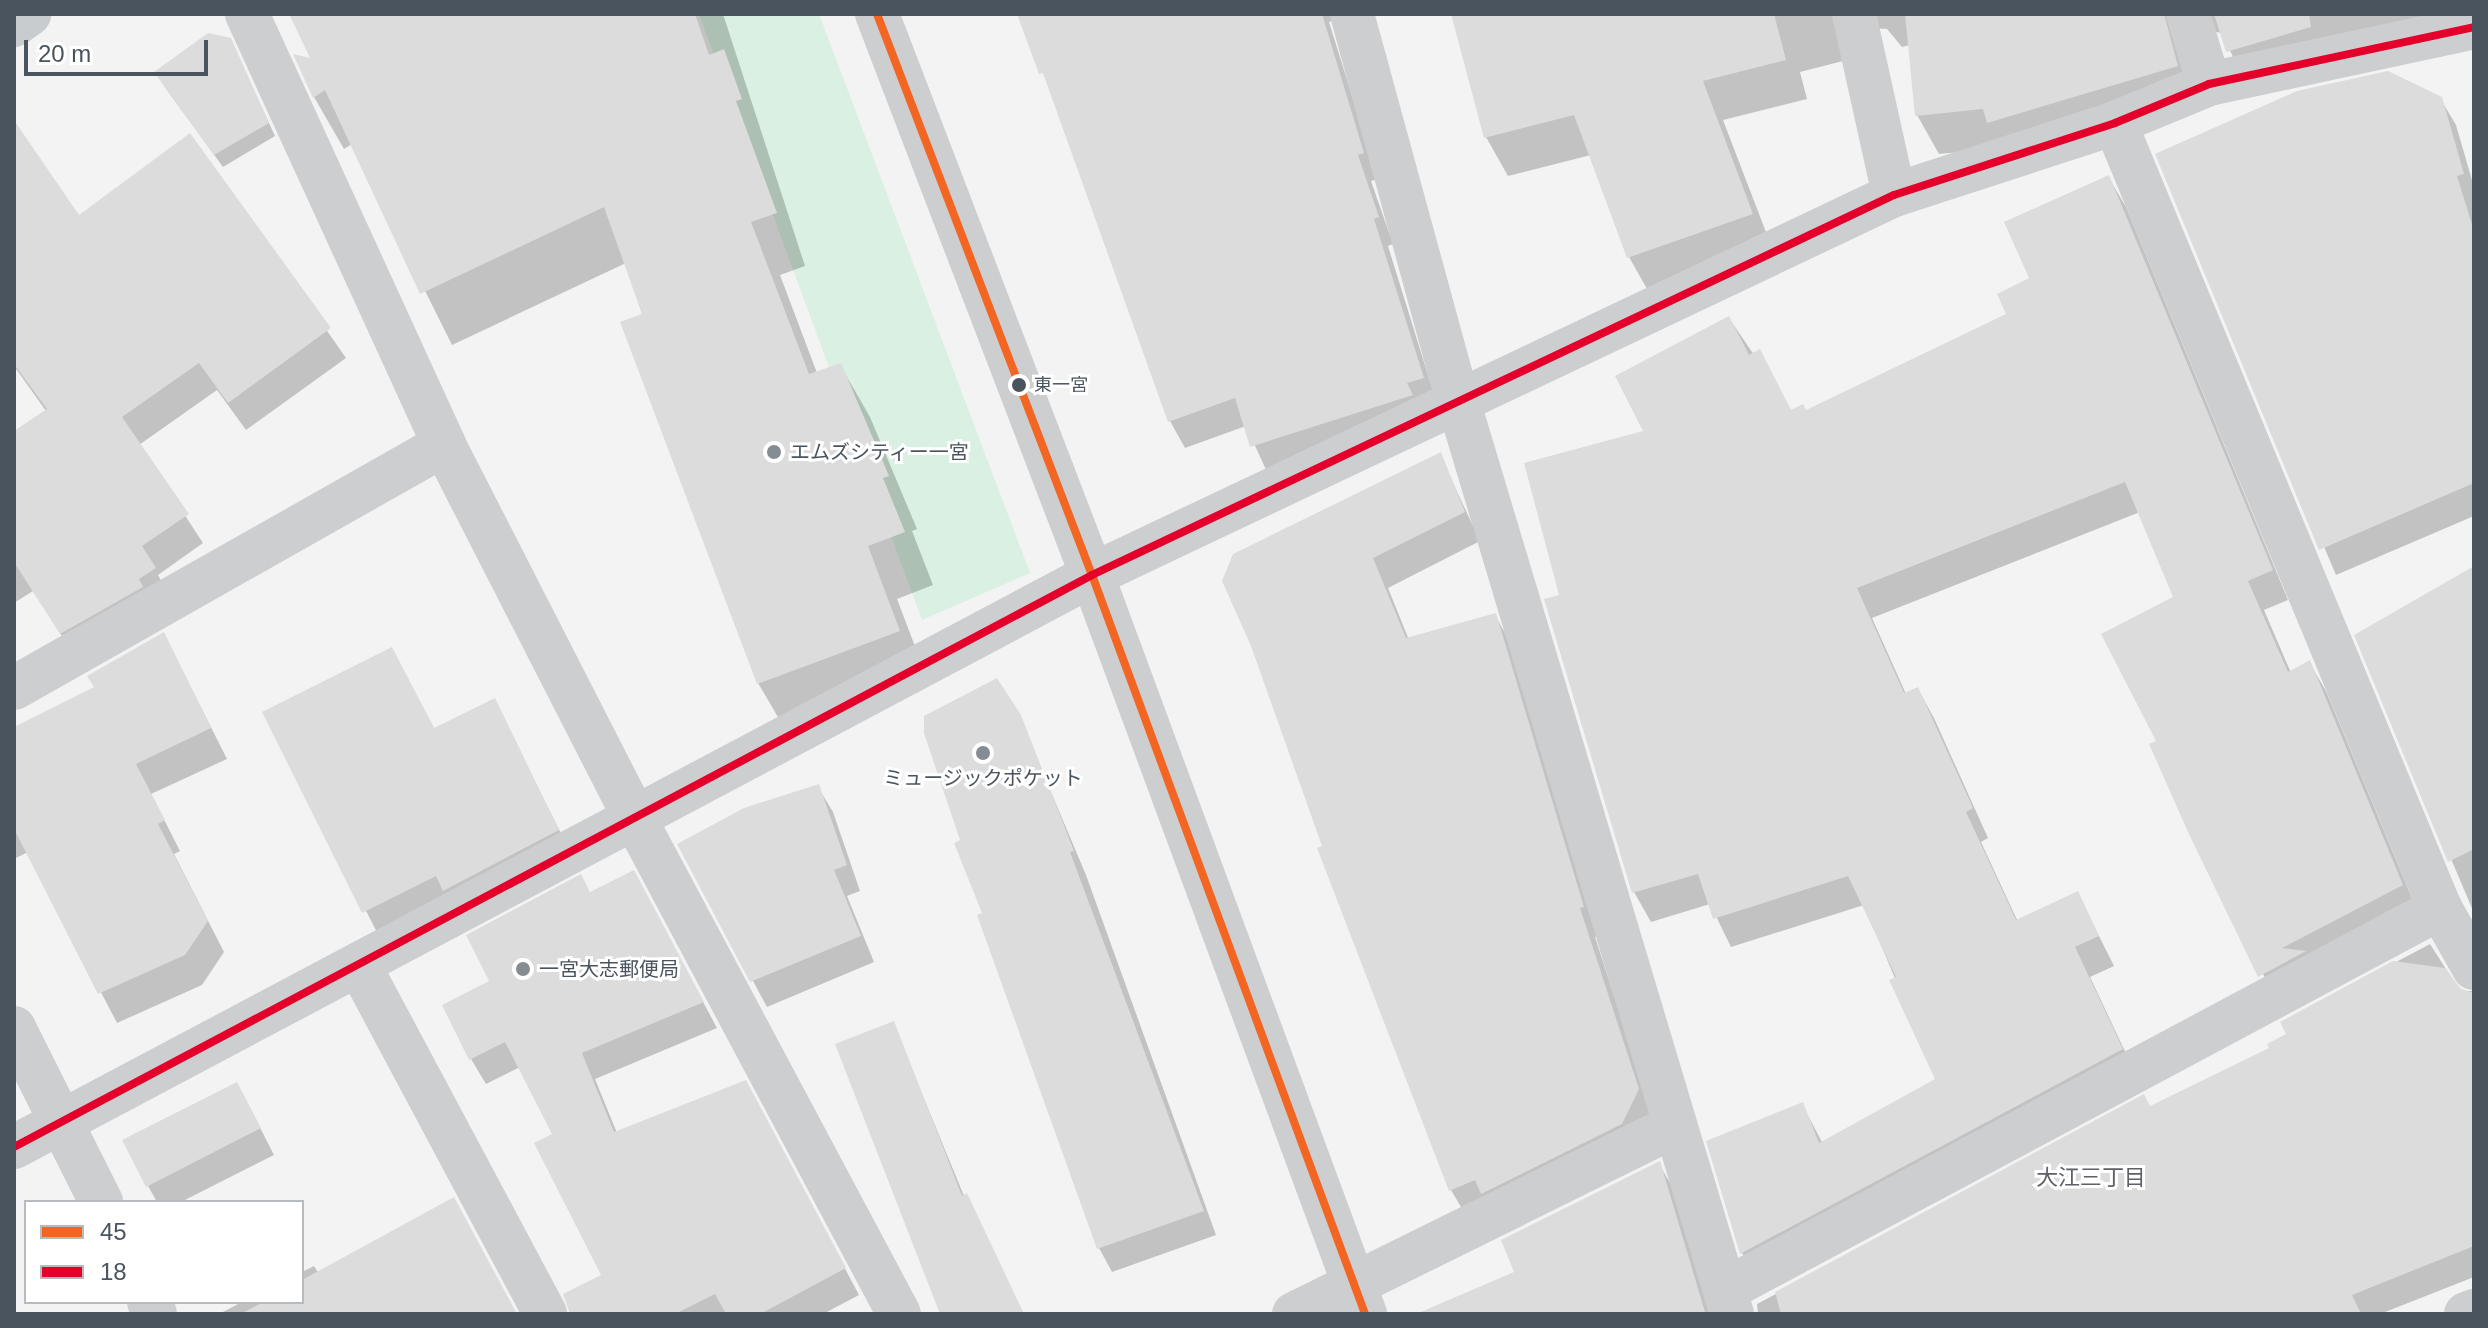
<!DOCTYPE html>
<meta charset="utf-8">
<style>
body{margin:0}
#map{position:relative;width:2488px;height:1328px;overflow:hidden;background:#f3f3f3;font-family:Arial,"Noto Sans JP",sans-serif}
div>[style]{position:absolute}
.green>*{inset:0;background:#d9f0e2}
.shadow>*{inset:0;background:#0003}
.building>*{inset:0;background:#dcdcdd}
.minor>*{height:44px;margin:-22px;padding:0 22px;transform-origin:22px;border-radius:22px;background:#ccced0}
.major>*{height:44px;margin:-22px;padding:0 22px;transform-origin:22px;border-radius:22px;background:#c8ccce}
.bus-1>*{height:8px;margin:-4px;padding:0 4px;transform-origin:4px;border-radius:4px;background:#f26522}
.bus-2>*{height:8px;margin:-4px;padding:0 4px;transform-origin:4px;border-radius:4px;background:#e4002b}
.dots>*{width:22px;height:22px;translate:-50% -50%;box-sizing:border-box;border:4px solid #fff;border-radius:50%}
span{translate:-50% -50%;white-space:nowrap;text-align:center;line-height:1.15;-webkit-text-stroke:6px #fff;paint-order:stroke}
.bus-label{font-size:18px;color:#4a545e}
.left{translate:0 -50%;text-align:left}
.poi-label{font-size:20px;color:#4a545e}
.neighbourhood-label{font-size:22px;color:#5e6166}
.frame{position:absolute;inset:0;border:16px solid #4a545e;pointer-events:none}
.legend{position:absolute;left:24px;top:1200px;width:280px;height:104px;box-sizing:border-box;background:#fff;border:2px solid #b7bbbf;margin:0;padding:10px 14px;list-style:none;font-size:24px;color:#4a545e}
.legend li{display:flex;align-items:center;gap:16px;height:40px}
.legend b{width:40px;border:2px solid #b7bbbf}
.scale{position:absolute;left:24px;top:40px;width:184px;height:36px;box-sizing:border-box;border:4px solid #4a545e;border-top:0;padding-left:10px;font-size:24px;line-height:28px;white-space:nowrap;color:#4a545e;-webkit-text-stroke:6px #fff;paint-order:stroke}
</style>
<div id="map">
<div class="green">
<div style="clip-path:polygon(699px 14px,819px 14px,1030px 573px,922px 620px)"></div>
</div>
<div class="shadow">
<div style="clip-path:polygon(291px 14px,723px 14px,805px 266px,780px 275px,817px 373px,840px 365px,870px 417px,917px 529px,912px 531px,933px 585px,897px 599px,929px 683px,789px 736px,758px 683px,626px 263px,452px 345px,352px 144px,344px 149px,314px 97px,313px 61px)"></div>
<div style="clip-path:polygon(1022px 14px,1334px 14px,1336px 20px,1329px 22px,1378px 179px,1371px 181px,1393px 244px,1388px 246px,1437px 404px,1267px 472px,1246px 426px,1185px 448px,1170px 421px)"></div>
<div style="clip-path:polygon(1453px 14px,2431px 14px,2250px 90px,2221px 33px,2203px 29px,2199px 105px,2003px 148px,1939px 154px,1917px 115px,1910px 45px,1902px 47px,1887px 29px,1870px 28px,1851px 59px,1800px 72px,1807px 99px,1723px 120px,1774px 253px,1651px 296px,1629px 257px,1591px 155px,1508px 176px,1486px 137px)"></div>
<div style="clip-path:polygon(237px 54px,275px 136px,223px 167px,164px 86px)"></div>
<div style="clip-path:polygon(2440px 98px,2456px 125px,2474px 187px,2474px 516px,2336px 575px,2158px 156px)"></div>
<div style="clip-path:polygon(190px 135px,346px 358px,246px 430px,217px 390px,139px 445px,203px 543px,158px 575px,170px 597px,78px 661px,33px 591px,14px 603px,14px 433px,46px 411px,14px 366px,14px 184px,78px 218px)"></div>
<div style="clip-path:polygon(2109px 178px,2126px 207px,2288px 600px,2264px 610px,2291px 673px,2309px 662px,2326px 691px,2424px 927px,2277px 1005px,2159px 742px,2176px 598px,2140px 512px,1872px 618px,1906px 694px,1918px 689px,1934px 718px,1988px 838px,1981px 842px,2018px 922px,2078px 894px,2114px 966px,2090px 977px,2138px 1079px,1759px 1282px,1742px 1253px,1802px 1104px,1823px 1144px,1938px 1080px,1864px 905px,1731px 947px,1710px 904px,1651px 922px,1634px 892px,1562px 596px,1646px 432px,1729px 318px,1792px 411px,1806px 413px,2009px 314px)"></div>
<div style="clip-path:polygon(1440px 455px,1480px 541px,1388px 588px,1409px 640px,1495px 615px,1511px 644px,1599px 936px,1595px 937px,1654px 1120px,1468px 1219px,1451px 1190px,1319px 849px,1324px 848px,1253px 645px)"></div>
<div style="clip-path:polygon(2474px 568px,2474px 913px,2356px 635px)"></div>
<div style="clip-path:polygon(164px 634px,227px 759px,151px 794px,180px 851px,174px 854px,224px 952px,202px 985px,117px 1023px,28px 852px,14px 859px,14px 729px,96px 688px)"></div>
<div style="clip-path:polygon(392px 650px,435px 730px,494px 701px,578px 867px,385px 948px,265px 713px)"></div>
<div style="clip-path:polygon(1019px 716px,1086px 875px,1216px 1235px,1112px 1272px,1099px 1248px,963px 841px)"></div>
<div style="clip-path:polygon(818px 787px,833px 812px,860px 891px,847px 896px,874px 962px,767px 1007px,680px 845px)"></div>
<div style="clip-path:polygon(590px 895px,648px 898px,717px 1028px,595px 1079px,617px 1133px,760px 1108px,859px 1295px,823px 1314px,572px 1314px,604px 1276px,555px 1135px,520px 1067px,486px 1084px,471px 1059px,492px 982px)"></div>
<div style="clip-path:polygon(2430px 944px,2460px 991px,2474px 991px,2474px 1277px,2380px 1314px,1758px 1314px,1757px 1304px,2144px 1097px,2150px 1109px,2271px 1048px,2289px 1035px,2283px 1022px)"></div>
<div style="clip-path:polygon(893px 1023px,964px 1196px,1024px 1314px,942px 1314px)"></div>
<div style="clip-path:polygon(251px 1110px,274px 1155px,181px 1202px,157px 1202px,148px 1186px)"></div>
<div style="clip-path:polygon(1659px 1164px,1673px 1188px,1711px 1314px,1511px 1314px,1497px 1281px,1517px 1273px)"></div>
<div style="clip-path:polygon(314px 1266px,319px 1274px,516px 1314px,219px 1314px,242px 1302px,302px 1302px,302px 1272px)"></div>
</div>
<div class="building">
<div style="clip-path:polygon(289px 14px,695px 14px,709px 55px,724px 49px,742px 99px,736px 101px,777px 213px,751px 222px,809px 374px,841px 363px,889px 476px,883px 478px,905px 532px,868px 546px,900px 631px,757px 684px,620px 322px,642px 314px,604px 207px,420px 294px,325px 90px,313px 98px,293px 54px,310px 58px)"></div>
<div style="clip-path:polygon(1017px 14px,1322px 14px,1364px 153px,1358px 155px,1379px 217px,1374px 219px,1424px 378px,1407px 383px,1413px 395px,1250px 447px,1235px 398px,1168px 422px,1043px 73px,1039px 74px)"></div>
<div style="clip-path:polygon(1451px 14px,1774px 14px,1786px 60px,1703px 81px,1753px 214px,1627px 258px,1574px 115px,1484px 138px)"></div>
<div style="clip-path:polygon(1905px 14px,2164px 14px,2178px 66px,1987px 123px,1983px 109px,1915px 116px)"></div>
<div style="clip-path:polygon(2214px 14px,2309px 14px,2311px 27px,2226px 52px)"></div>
<div style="clip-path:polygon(208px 33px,231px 38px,269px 123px,214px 155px,154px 72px)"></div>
<div style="clip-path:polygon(2388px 71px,2442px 97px,2464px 174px,2457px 176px,2474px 231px,2474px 483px,2319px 550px,2155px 154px,2297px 91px)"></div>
<div style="clip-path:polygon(14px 120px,79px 215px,190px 133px,331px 328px,228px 403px,199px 363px,122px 417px,189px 514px,142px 546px,156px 568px,139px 579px,143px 587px,60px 634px,14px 562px,14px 431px,47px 409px,14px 364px)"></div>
<div style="clip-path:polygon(2109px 175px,2273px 570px,2248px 581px,2288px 672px,2310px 660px,2403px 885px,2282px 948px,2306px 951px,2258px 977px,2188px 832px,2149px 744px,2156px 741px,2101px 634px,2173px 597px,2125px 482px,1857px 588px,1904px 693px,1918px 687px,1973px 808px,1966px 812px,2016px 920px,2078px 891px,2099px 936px,2075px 947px,2123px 1049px,1740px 1254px,1706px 1141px,1803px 1102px,1819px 1143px,1935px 1079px,1889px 980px,1896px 977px,1848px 876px,1713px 919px,1698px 874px,1632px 893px,1544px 599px,1559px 595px,1524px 463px,1643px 431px,1615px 376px,1729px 316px,1749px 355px,1760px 349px,1791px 410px,1803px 404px,1806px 410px,2006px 314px,1997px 294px,2029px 278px,2004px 222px)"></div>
<div style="clip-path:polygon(1441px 452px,1465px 512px,1373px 558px,1406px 638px,1496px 613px,1584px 907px,1580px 908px,1639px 1089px,1622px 1124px,1481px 1194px,1475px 1180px,1449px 1191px,1317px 848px,1322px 846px,1251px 646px,1222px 581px,1233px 554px)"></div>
<div style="clip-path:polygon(2474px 566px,2474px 849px,2448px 862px,2354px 635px)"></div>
<div style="clip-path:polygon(164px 632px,211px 728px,136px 764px,165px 820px,158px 824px,208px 921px,185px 955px,98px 994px,14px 829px,14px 727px,94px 687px,87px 676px)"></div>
<div style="clip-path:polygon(392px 647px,434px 728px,495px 698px,559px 830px,443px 891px,436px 876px,362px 913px,262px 712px)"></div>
<div style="clip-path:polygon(997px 678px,1021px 715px,1074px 851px,1070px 852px,1204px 1211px,1097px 1249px,977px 915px,982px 913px,954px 843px,960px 840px,924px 733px,924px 716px)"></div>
<div style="clip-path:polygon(819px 784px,847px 865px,834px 870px,861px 936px,750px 982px,677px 844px,744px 808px)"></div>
<div style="clip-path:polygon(634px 870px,704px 1002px,582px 1053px,614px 1132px,746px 1080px,846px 1268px,760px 1314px,726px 1314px,715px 1294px,675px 1314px,570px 1314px,563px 1294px,601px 1275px,534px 1143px,552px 1134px,505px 1042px,469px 1060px,442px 1005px,489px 981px,466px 935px,581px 874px,590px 892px)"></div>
<div style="clip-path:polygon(2393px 961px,2445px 968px,2461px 989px,2474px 993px,2474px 1246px,2352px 1295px,2361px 1314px,1781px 1314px,1775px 1292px,2144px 1094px,2150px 1106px,2269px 1048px,2267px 1044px,2286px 1034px,2280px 1022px)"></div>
<div style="clip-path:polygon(894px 1021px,962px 1196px,967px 1193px,1024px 1314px,940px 1314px,835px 1044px)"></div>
<div style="clip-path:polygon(237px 1082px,261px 1128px,146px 1187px,122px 1140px)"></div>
<div style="clip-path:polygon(1660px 1161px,1705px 1312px,1416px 1314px,1514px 1272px,1501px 1240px)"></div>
<div style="clip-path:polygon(454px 1197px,517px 1314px,241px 1314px,263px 1302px,302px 1302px,302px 1280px)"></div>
</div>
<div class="minor">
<div style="left:247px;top:14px;width:474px;rotate:65.4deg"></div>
<div style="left:444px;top:445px;width:418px;rotate:62.9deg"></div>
<div style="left:634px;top:817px;width:563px;rotate:61.93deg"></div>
<div style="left:877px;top:14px;width:601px;rotate:69.03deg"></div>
<div style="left:1092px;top:575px;width:788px;rotate:69.72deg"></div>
<div style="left:1352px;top:14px;width:404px;rotate:74.7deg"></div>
<div style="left:1459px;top:404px;width:950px;rotate:73.3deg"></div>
<div style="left:1854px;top:14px;width:185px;rotate:77.5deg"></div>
<div style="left:2188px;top:14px;width:73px;rotate:73.3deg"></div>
<div style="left:2115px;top:123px;width:850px;rotate:67.51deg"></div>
<div style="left:2440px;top:908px;width:69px;rotate:60.5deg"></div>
<div style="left:14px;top:688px;width:494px;rotate:-29.5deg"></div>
<div style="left:359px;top:965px;width:395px;rotate:61.9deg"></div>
<div style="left:14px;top:1028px;width:195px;rotate:63.4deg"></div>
<div style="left:14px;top:1147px;width:1220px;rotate:-27.95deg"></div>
<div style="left:1092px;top:575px;width:887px;rotate:-25.35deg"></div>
<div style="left:1894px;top:195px;width:232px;rotate:-18deg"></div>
<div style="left:2115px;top:123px;width:102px;rotate:-22.5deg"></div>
<div style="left:2209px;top:84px;width:271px;rotate:-12.1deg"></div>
<div style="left:1725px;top:1290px;width:811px;rotate:-28.11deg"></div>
<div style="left:149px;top:1302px;width:13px;rotate:63deg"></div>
<div style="left:1294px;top:1314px;width:423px;rotate:-26.3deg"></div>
<div style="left:2466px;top:1314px;width:9px;rotate:-21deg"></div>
</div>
<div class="major">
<div style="left:14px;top:25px;width:19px;rotate:-36deg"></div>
</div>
<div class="bus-1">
<div style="left:877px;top:14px;width:601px;rotate:69.03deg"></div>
<div style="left:1092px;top:575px;width:788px;rotate:69.72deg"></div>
</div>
<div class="bus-2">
<div style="left:14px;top:1147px;width:1220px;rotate:-27.95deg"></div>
<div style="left:1092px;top:575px;width:887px;rotate:-25.35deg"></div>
<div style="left:1894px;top:195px;width:232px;rotate:-18deg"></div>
<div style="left:2115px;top:123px;width:102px;rotate:-22.5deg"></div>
<div style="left:2209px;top:84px;width:271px;rotate:-12.1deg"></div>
</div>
<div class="dots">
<div style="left:1019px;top:385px;background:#4a545e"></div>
<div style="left:774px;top:452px;background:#858c92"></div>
<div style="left:983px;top:753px;background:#858c92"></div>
<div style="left:523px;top:969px;background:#858c92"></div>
</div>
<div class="bus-label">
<span class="left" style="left:1034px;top:385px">東一宮</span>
</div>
<div class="poi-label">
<span class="left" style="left:790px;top:452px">エムズシティー一宮</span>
<span style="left:983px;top:778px">ミュージックポケット</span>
<span class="left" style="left:539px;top:969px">一宮大志郵便局</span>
</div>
<div class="neighbourhood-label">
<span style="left:2091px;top:1178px">大江三丁目</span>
</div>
<div class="frame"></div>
<ul class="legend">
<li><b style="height:10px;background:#f26522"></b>45</li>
<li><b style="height:10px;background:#e4002b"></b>18</li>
</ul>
<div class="scale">20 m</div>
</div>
